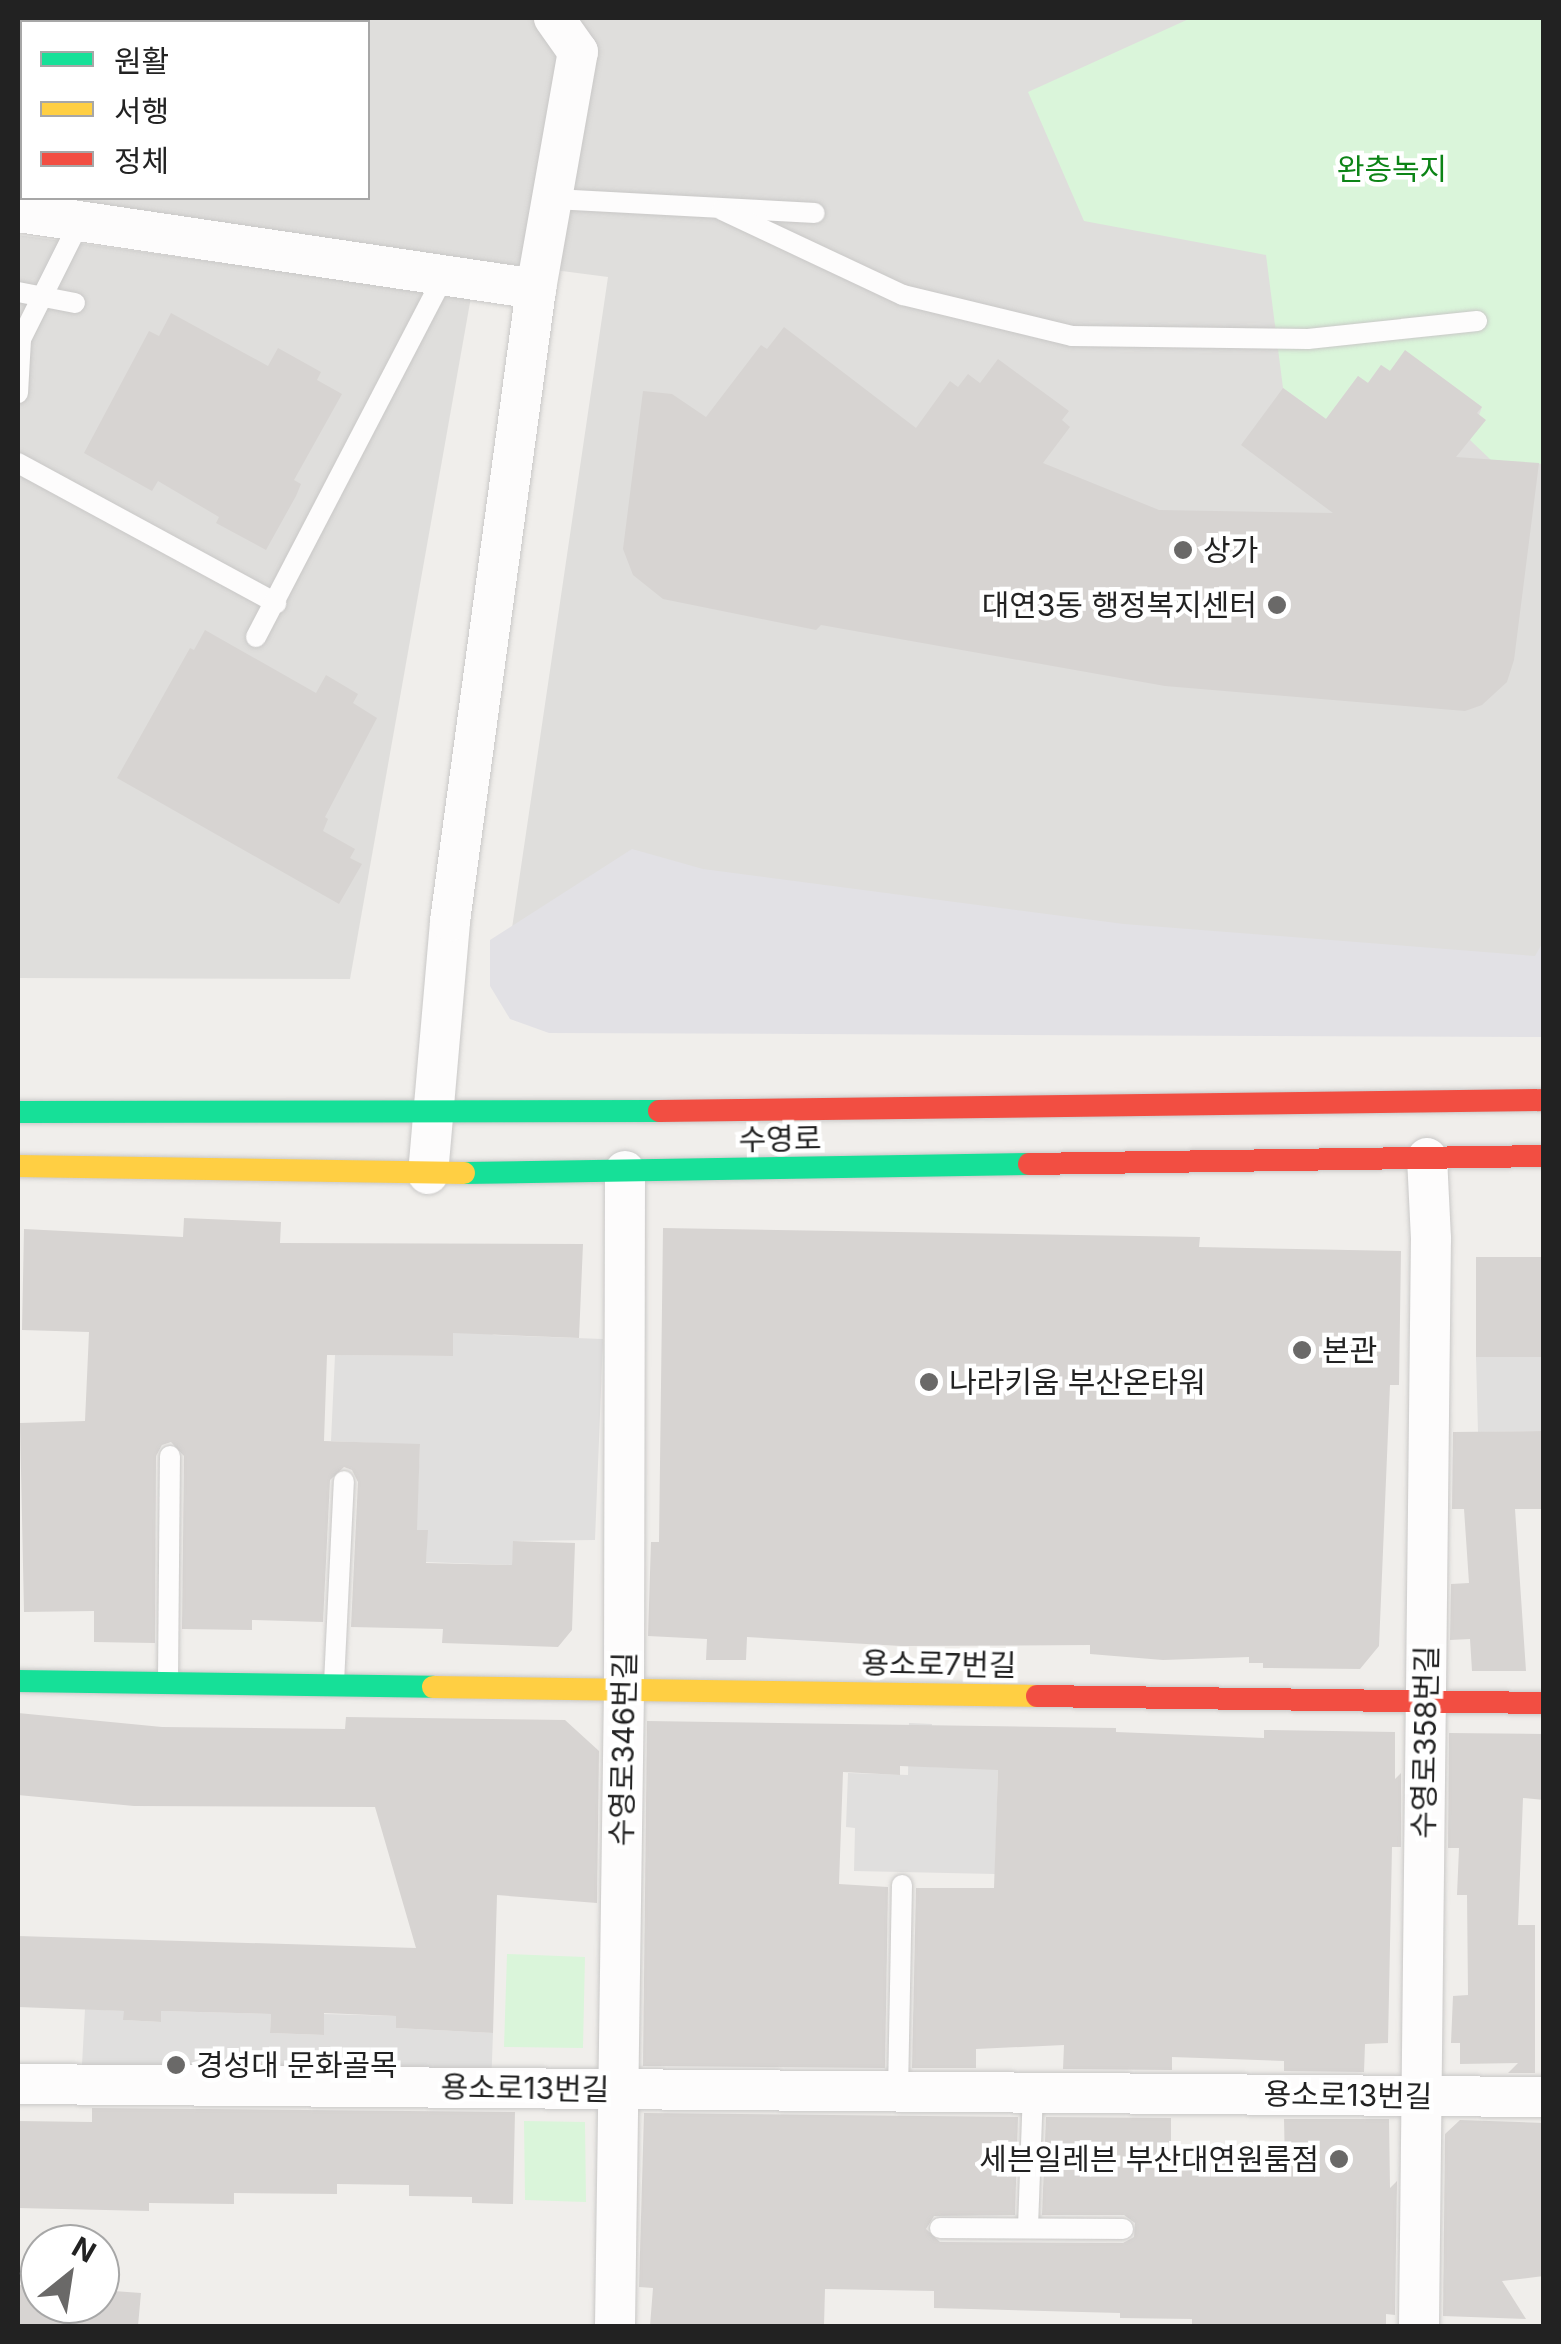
<!DOCTYPE html>
<meta charset="utf-8">
<style>
body{margin:0}
#map{position:relative;width:1561px;height:2344px;overflow:hidden;background:#f0eeeb;font-family:Inter,"Noto Sans KR",sans-serif}
div>[style]{position:absolute}
.residential>*{inset:0;background:#dfdedc}
.park>*{inset:0;background:#daf5da}
.pitch>*{inset:0;background:#b7e6d2}
.parking>*{inset:0;background:#e0dfde}
.plaza>*{inset:0;background:#e2e1e5}
.building>*{inset:0;background:#d7d4d2}
.roads{filter:drop-shadow(0 0 2px #c9c8c7) drop-shadow(0 0 2px #c9c8c7)}
.lane>*{height:20px;margin:-10px;padding:0 10px;transform-origin:10px;border-radius:10px;background:#fdfcfc}
.street>*{height:40px;margin:-20px;padding:0 20px;transform-origin:20px;border-radius:20px;background:#fdfcfc}
.fast>*{height:22px;margin:-11px;padding:0 11px;transform-origin:11px;border-radius:11px;background:#16e098}
.slow>*{height:22px;margin:-11px;padding:0 11px;transform-origin:11px;border-radius:11px;background:#ffcf43}
.jam>*{height:22px;margin:-11px;padding:0 11px;transform-origin:11px;border-radius:11px;background:#f24e42}
.dots>*{width:28px;height:28px;translate:-50% -50%;box-sizing:border-box;border:5px solid #fff;border-radius:50%}
span{translate:-50% -50%;white-space:nowrap;text-align:center;line-height:1.15;-webkit-text-stroke:9px #fff;paint-order:stroke}
.park-label{font-size:30px;color:#0c8416}
.poi-label{font-size:30px;color:#222}
.left{translate:0 -50%;text-align:left}
.right{translate:-100% -50%;text-align:right}
.street-label{font-size:30px;color:#222}
.frame{position:absolute;inset:0;border:20px solid #222;pointer-events:none}
.legend{position:absolute;left:20px;top:20px;width:350px;height:180px;box-sizing:border-box;background:#fff;border:2px solid #a7a7a7;margin:0;padding:12px 18px;list-style:none;font-size:30px;color:#222}
.legend li{display:flex;align-items:center;gap:20px;height:50px}
.legend b{width:50px;border:2px solid #a7a7a7}
.north{position:absolute;left:20px;top:2224px;width:100px;height:100px;box-sizing:border-box;background:#fff;border:2px solid #a7a7a7;border-radius:50%;rotate:30deg;font-size:28px;font-weight:700;line-height:40px;text-align:center;color:#222}
.north::after{content:'';display:block;margin:auto;width:35px;height:45px;background:#6a6968;clip-path:polygon(50% 0,100% 100%,50% 72%,0 100%)}
</style>
<div id="map">
<div class="residential">
<div style="clip-path:polygon(evenodd,18px 18px,1543px 18px,1543px 979px,507px 962px,608px 277px,18px 201px,18px 18px,22px 22px,368px 22px,368px 198px,22px 198px,22px 22px)"></div>
<div style="clip-path:polygon(18px 235px,471px 297px,350px 979px,18px 978px)"></div>
</div>
<div class="park">
<div style="clip-path:polygon(1191px 18px,1543px 18px,1543px 464px,1491px 460px,1470px 440px,1482px 407px,1406px 351px,1390px 371px,1381px 365px,1368px 383px,1358px 376px,1326px 419px,1283px 388px,1266px 255px,1084px 221px,1028px 92px)"></div>
<div style="clip-path:polygon(507px 1954px,585px 1957px,583px 2048px,504px 2047px)"></div>
<div style="clip-path:polygon(524px 2121px,585px 2122px,586px 2202px,525px 2200px)"></div>
</div>
<div class="pitch">
<div style="clip-path:polygon(18px 18px,38px 18px,42px 22px,22px 22px,22px 135px,18px 138px)"></div>
</div>
<div class="parking">
<div style="clip-path:polygon(453px 1314px,494px 1335px,603px 1339px,595px 1540px,514px 1541px,512px 1565px,426px 1562px,427px 1530px,416px 1530px,420px 1445px,331px 1441px,335px 1355px,452px 1356px)"></div>
<div style="clip-path:polygon(1476px 1357px,1543px 1357px,1543px 1431px,1478px 1432px)"></div>
<div style="clip-path:polygon(909px 1723px,932px 1724px,931px 1767px,998px 1769px,995px 1874px,854px 1871px,855px 1828px,846px 1827px,848px 1773px,908px 1775px)"></div>
<div style="clip-path:polygon(85px 2009px,124px 2011px,124px 2020px,160px 2022px,161px 2011px,271px 2014px,270px 2033px,323px 2035px,324px 2014px,396px 2016px,396px 2028px,493px 2033px,491px 2088px,81px 2084px)"></div>
</div>
<div class="plaza">
<div style="clip-path:polygon(632px 849px,703px 869px,1124px 924px,1535px 956px,1543px 942px,1543px 1037px,549px 1033px,510px 1019px,490px 986px,490px 940px)"></div>
</div>
<div class="building">
<div style="clip-path:polygon(171px 313px,268px 366px,278px 348px,321px 372px,317px 380px,342px 394px,294px 480px,301px 484px,296px 496px,266px 550px,216px 523px,219px 517px,158px 481px,152px 491px,84px 453px,149px 331px,159px 336px)"></div>
<div style="clip-path:polygon(784px 327px,916px 428px,950px 381px,958px 387px,968px 374px,980px 383px,998px 359px,1069px 411px,1062px 420px,1070px 427px,1043px 463px,1159px 510px,1333px 513px,1241px 445px,1283px 388px,1326px 419px,1358px 376px,1368px 383px,1381px 365px,1390px 371px,1405px 350px,1482px 407px,1477px 413px,1486px 420px,1456px 457px,1539px 463px,1514px 660px,1507px 682px,1482px 705px,1465px 711px,1165px 686px,821px 625px,816px 630px,663px 599px,633px 575px,623px 549px,643px 391px,672px 394px,706px 417px,761px 345px,767px 349px)"></div>
<div style="clip-path:polygon(205px 630px,316px 693px,326px 675px,358px 694px,353px 703px,377px 718px,325px 817px,328px 819px,323px 831px,355px 849px,350px 858px,362px 864px,339px 904px,117px 778px,190px 648px,194px 650px)"></div>
<div style="clip-path:polygon(184px 1218px,281px 1222px,280px 1243px,583px 1244px,579px 1338px,453px 1333px,453px 1356px,327px 1355px,324px 1441px,420px 1444px,417px 1530px,428px 1530px,426px 1563px,512px 1565px,513px 1541px,575px 1543px,572px 1630px,558px 1647px,442px 1643px,443px 1629px,351px 1627px,358px 1482px,352px 1470px,344px 1467px,330px 1480px,323px 1622px,252px 1620px,252px 1630px,182px 1629px,184px 1456px,171px 1442px,162px 1445px,156px 1456px,155px 1643px,94px 1642px,94px 1611px,24px 1612px,20px 1423px,85px 1421px,89px 1332px,22px 1330px,24px 1229px,183px 1237px)"></div>
<div style="clip-path:polygon(663px 1228px,1200px 1237px,1199px 1247px,1401px 1251px,1399px 1385px,1390px 1385px,1379px 1646px,1360px 1669px,1263px 1668px,1263px 1663px,1249px 1663px,1249px 1657px,1163px 1660px,1090px 1654px,1090px 1645px,901px 1646px,747px 1637px,746px 1660px,706px 1660px,707px 1639px,648px 1636px,651px 1542px,659px 1542px)"></div>
<div style="clip-path:polygon(1476px 1257px,1544px 1257px,1544px 1357px,1476px 1357px)"></div>
<div style="clip-path:polygon(1544px 1431px,1544px 1509px,1515px 1509px,1526px 1671px,1472px 1671px,1470px 1639px,1450px 1640px,1451px 1584px,1469px 1583px,1464px 1509px,1452px 1509px,1453px 1432px)"></div>
<div style="clip-path:polygon(18px 1713px,162px 1727px,345px 1729px,346px 1717px,565px 1720px,599px 1751px,597px 1903px,497px 1895px,493px 2033px,396px 2028px,396px 2016px,324px 2013px,324px 2035px,270px 2033px,271px 2014px,161px 2011px,161px 2022px,123px 2020px,124px 2011px,18px 2007px,18px 1936px,416px 1948px,375px 1807px,134px 1806px,18px 1795px)"></div>
<div style="clip-path:polygon(647px 1721px,1116px 1728px,1116px 1732px,1264px 1738px,1264px 1730px,1395px 1732px,1395px 1779px,1401px 1773px,1401px 1847px,1392px 1847px,1388px 2043px,1365px 2044px,1364px 2072px,1284px 2071px,1284px 2061px,1172px 2057px,1172px 2070px,1063px 2069px,1064px 2045px,976px 2049px,976px 2068px,912px 2068px,916px 1888px,994px 1888px,998px 1770px,900px 1766px,900px 1775px,843px 1772px,839px 1884px,888px 1887px,885px 2068px,643px 2066px)"></div>
<div style="clip-path:polygon(1449px 1733px,1544px 1734px,1544px 1800px,1523px 1798px,1518px 1925px,1535px 1925px,1535px 2073px,1508px 2073px,1518px 2063px,1460px 2064px,1460px 2043px,1451px 2043px,1453px 1996px,1468px 1995px,1467px 1895px,1457px 1895px,1459px 1848px,1448px 1848px)"></div>
<div style="clip-path:polygon(92px 2108px,515px 2112px,513px 2204px,472px 2203px,472px 2197px,409px 2196px,409px 2185px,337px 2184px,337px 2194px,234px 2193px,234px 2204px,149px 2203px,149px 2211px,18px 2208px,18px 2121px,92px 2122px)"></div>
<div style="clip-path:polygon(644px 2113px,1018px 2117px,1015px 2215px,934px 2216px,926px 2229px,940px 2242px,1123px 2243px,1134px 2237px,1135px 2223px,1124px 2215px,1042px 2215px,1046px 2117px,1171px 2118px,1171px 2162px,1285px 2165px,1284px 2119px,1389px 2119px,1390px 2188px,1397px 2181px,1395px 2315px,1386px 2314px,1386px 2326px,1192px 2326px,1192px 2319px,1120px 2318px,1120px 2313px,934px 2308px,934px 2291px,825px 2289px,824px 2326px,650px 2326px,653px 2288px,639px 2287px)"></div>
<div style="clip-path:polygon(1460px 2120px,1544px 2123px,1544px 2276px,1502px 2281px,1526px 2319px,1443px 2316px,1445px 2134px)"></div>
<div style="clip-path:polygon(18px 2285px,40px 2286px,40px 2304px,100px 2304px,100px 2290px,141px 2293px,138px 2326px,18px 2326px)"></div>
</div>
<div class="roads">
<div class="lane">
<div style="left:555px;top:199px;width:260px;rotate:3.1deg"></div>
<div style="left:722px;top:210px;width:200px;rotate:25.2deg"></div>
<div style="left:903px;top:295px;width:174px;rotate:13.6deg"></div>
<div style="left:1072px;top:336px;width:236px;rotate:0.7deg"></div>
<div style="left:1308px;top:339px;width:170px;rotate:-6.1deg"></div>
<div style="left:18px;top:292px;width:58px;rotate:10.9deg"></div>
<div style="left:18px;top:393px;width:54px;rotate:-86.8deg"></div>
<div style="left:21px;top:339px;width:130px;rotate:-63.4deg"></div>
<div style="left:18px;top:463px;width:294px;rotate:28.5deg"></div>
<div style="left:256px;top:637px;width:407px;rotate:-62.5deg"></div>
<div style="left:168px;top:1679px;width:223px;rotate:-89.5deg"></div>
<div style="left:334px;top:1683px;width:202px;rotate:-87.2deg"></div>
<div style="left:898px;top:2092px;width:207px;rotate:-88.9deg"></div>
<div style="left:1028px;top:2227px;width:134px;rotate:-87.9deg"></div>
<div style="left:940px;top:2228px;width:183px;rotate:0.3deg"></div>
</div>
<div class="street">
<div style="left:18px;top:212px;width:524px;rotate:8.46deg"></div>
<div style="left:428px;top:1174px;width:254px;rotate:-85deg"></div>
<div style="left:450px;top:921px;width:638px;rotate:-82.25deg"></div>
<div style="left:536px;top:289px;width:241px;rotate:-80deg"></div>
<div style="left:578px;top:52px;width:42px;rotate:-125.2deg"></div>
<div style="left:18px;top:2084px;width:1526px;rotate:0.49deg"></div>
<div style="left:615px;top:2326px;width:636px;rotate:-89.19deg"></div>
<div style="left:624px;top:1690px;width:519px;rotate:-89.89deg"></div>
<div style="left:1419px;top:2326px;width:1087px;rotate:-89.37deg"></div>
<div style="left:1431px;top:1239px;width:81px;rotate:-92.8deg"></div>
</div>
<div class="fast">
<div style="left:18px;top:1112px;width:641px;rotate:-0.09deg"></div>
<div style="left:464px;top:1173px;width:565px;rotate:-0.91deg"></div>
<div style="left:18px;top:1681px;width:415px;rotate:0.8deg"></div>
</div>
<div class="slow">
<div style="left:18px;top:1166px;width:446px;rotate:0.9deg"></div>
<div style="left:433px;top:1687px;width:604px;rotate:0.85deg"></div>
</div>
<div class="jam">
<div style="left:659px;top:1111px;width:885px;rotate:-0.71deg"></div>
<div style="left:1029px;top:1164px;width:515px;rotate:-0.89deg"></div>
<div style="left:1037px;top:1696px;width:507px;rotate:0.79deg"></div>
</div>
</div>
<div class="dots">
<div style="left:1183px;top:550px;background:#6a6968"></div>
<div style="left:1277px;top:605px;background:#6a6968"></div>
<div style="left:1302px;top:1350px;background:#6a6968"></div>
<div style="left:929px;top:1382px;background:#6a6968"></div>
<div style="left:176px;top:2065px;background:#6a6968"></div>
<div style="left:1339px;top:2159px;background:#6a6968"></div>
</div>
<div class="park-label">
<span style="left:1392px;top:169px">완층녹지</span>
</div>
<div class="poi-label">
<span class="left" style="left:1203px;top:550px">상가</span>
<span class="right" style="left:1257px;top:605px">대연3동 행정복지센터</span>
<span class="left" style="left:1322px;top:1350px">본관</span>
<span class="left" style="left:949px;top:1382px">나라키움 부산온타워</span>
<span class="left" style="left:196px;top:2065px">경성대 문화골목</span>
<span class="right" style="left:1319px;top:2159px">세븐일레븐 부산대연원룸점</span>
</div>
<div class="street-label">
<span style="left:780px;top:1139px;rotate:-1deg">수영로</span>
<span style="left:939px;top:1664px;rotate:1deg">용소로7번길</span>
<span style="left:1425px;top:1742px;rotate:-89deg">수영로358번길</span>
<span style="left:623px;top:1749px;rotate:-89deg">수영로346번길</span>
<span style="left:525px;top:2088px;rotate:1deg">용소로13번길</span>
<span style="left:1348px;top:2095px;rotate:1deg">용소로13번길</span>
</div>
<div class="frame"></div>
<ul class="legend">
<li><b style="height:12px;background:#16e098"></b>원활</li>
<li><b style="height:12px;background:#ffcf43"></b>서행</li>
<li><b style="height:12px;background:#f24e42"></b>정체</li>
</ul>
<div class="north">N</div>
</div>
